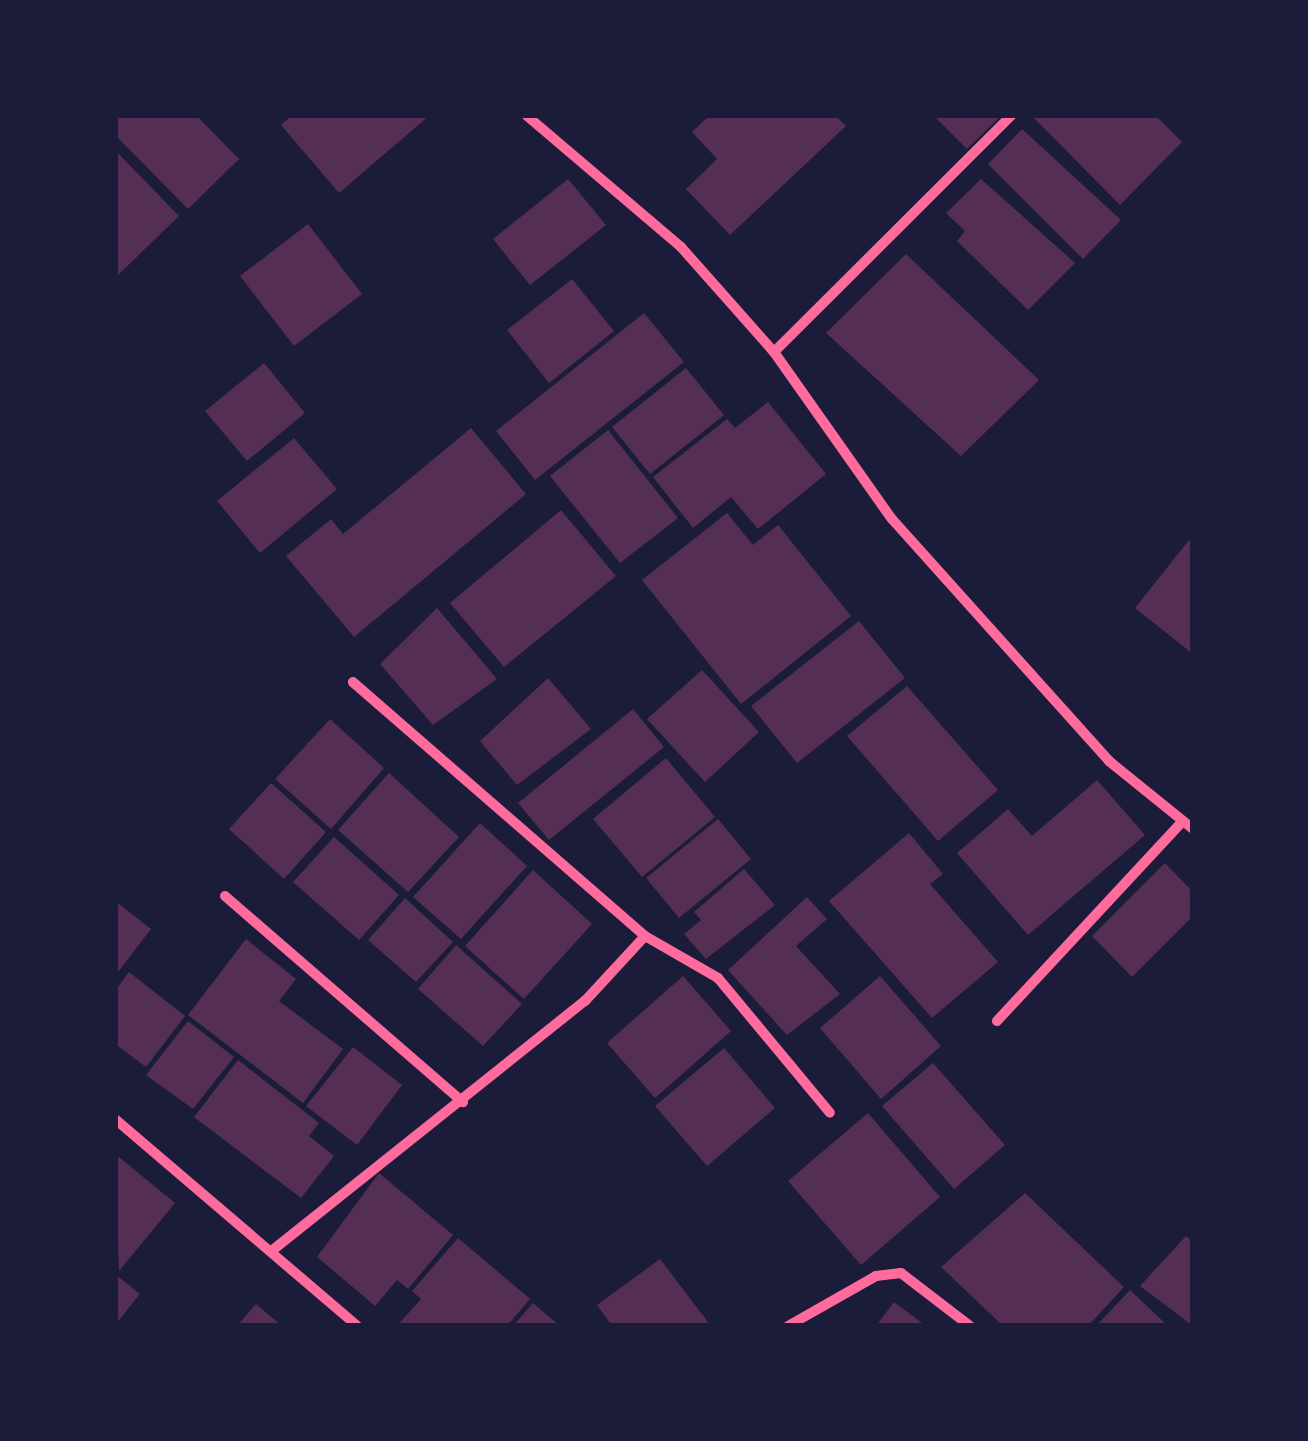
<!DOCTYPE html>
<style>
body{margin:0}
#map{position:relative;width:1308px;height:1441px;overflow:hidden;background:#1b1b3a;font-family:Signika,sans-serif}
div>[style]{position:absolute}
.building>*{inset:0;background:#542f53}
.minor>*{height:10px;margin:-5px;padding:0 5px;transform-origin:5px;border-radius:5px;background:#ff6b9d}
span{translate:-50% -50%;white-space:nowrap;text-align:center;line-height:1.15;-webkit-text-stroke:10px #1b1b3a;paint-order:stroke}
.frame{position:absolute;inset:0;border:118px solid #1b1b3a;pointer-events:none}
</style>
<div id="map">
<div class="building">
<div style="clip-path:polygon(115px 115px,196px 115px,239px 159px,188px 209px,115px 135px)"></div>
<div style="clip-path:polygon(292px 115px,430px 115px,339px 193px,281px 125px)"></div>
<div style="clip-path:polygon(710px 115px,835px 115px,846px 126px,730px 235px,686px 189px,717px 159px,692px 132px)"></div>
<div style="clip-path:polygon(933px 115px,1002px 115px,967px 149px)"></div>
<div style="clip-path:polygon(1031px 115px,1155px 115px,1182px 142px,1120px 205px)"></div>
<div style="clip-path:polygon(1022px 129px,1121px 220px,1083px 259px,988px 164px)"></div>
<div style="clip-path:polygon(115px 150px,179px 216px,115px 278px)"></div>
<div style="clip-path:polygon(568px 179px,606px 225px,530px 285px,493px 239px)"></div>
<div style="clip-path:polygon(981px 179px,1075px 263px,1028px 310px,957px 241px,965px 231px,946px 213px)"></div>
<div style="clip-path:polygon(308px 224px,362px 294px,294px 346px,240px 276px)"></div>
<div style="clip-path:polygon(906px 254px,1039px 380px,961px 456px,826px 333px)"></div>
<div style="clip-path:polygon(572px 279px,614px 331px,549px 383px,507px 330px)"></div>
<div style="clip-path:polygon(644px 313px,684px 362px,535px 480px,496px 431px)"></div>
<div style="clip-path:polygon(264px 363px,305px 413px,247px 461px,205px 411px)"></div>
<div style="clip-path:polygon(686px 368px,724px 415px,650px 474px,612px 427px)"></div>
<div style="clip-path:polygon(768px 402px,826px 474px,758px 529px,731px 497px,693px 528px,653px 477px,727px 419px,735px 428px)"></div>
<div style="clip-path:polygon(471px 428px,526px 494px,354px 637px,286px 556px,331px 519px,343px 534px)"></div>
<div style="clip-path:polygon(608px 430px,678px 518px,620px 563px,550px 476px)"></div>
<div style="clip-path:polygon(294px 438px,337px 489px,260px 553px,217px 501px)"></div>
<div style="clip-path:polygon(561px 510px,616px 576px,504px 667px,450px 603px)"></div>
<div style="clip-path:polygon(727px 513px,753px 545px,778px 525px,851px 616px,741px 704px,642px 580px)"></div>
<div style="clip-path:polygon(1193px 535px,1193px 654px,1135px 608px)"></div>
<div style="clip-path:polygon(437px 608px,497px 679px,433px 725px,380px 664px)"></div>
<div style="clip-path:polygon(859px 621px,905px 678px,797px 763px,751px 706px)"></div>
<div style="clip-path:polygon(702px 670px,759px 732px,705px 782px,647px 719px)"></div>
<div style="clip-path:polygon(548px 678px,591px 729px,517px 785px,480px 741px)"></div>
<div style="clip-path:polygon(907px 686px,998px 790px,938px 841px,847px 736px)"></div>
<div style="clip-path:polygon(633px 709px,664px 747px,549px 840px,518px 803px)"></div>
<div style="clip-path:polygon(330px 719px,384px 768px,331px 829px,275px 779px)"></div>
<div style="clip-path:polygon(666px 758px,715px 817px,642px 877px,593px 819px)"></div>
<div style="clip-path:polygon(389px 773px,459px 837px,408px 892px,338px 830px)"></div>
<div style="clip-path:polygon(1097px 780px,1145px 835px,1028px 935px,957px 853px,1008px 809px,1032px 836px)"></div>
<div style="clip-path:polygon(271px 783px,326px 832px,284px 879px,229px 829px)"></div>
<div style="clip-path:polygon(718px 819px,751px 859px,679px 918px,646px 878px)"></div>
<div style="clip-path:polygon(480px 823px,527px 866px,461px 939px,413px 897px)"></div>
<div style="clip-path:polygon(909px 833px,943px 874px,930px 884px,998px 962px,932px 1018px,829px 901px)"></div>
<div style="clip-path:polygon(334px 837px,399px 895px,359px 940px,293px 882px)"></div>
<div style="clip-path:polygon(1165px 863px,1193px 892px,1193px 916px,1132px 977px,1092px 936px)"></div>
<div style="clip-path:polygon(744px 869px,775px 905px,706px 959px,684px 934px,701px 920px,694px 912px)"></div>
<div style="clip-path:polygon(533px 870px,592px 924px,524px 999px,465px 946px)"></div>
<div style="clip-path:polygon(807px 897px,827px 919px,796px 946px,840px 994px,787px 1035px,728px 970px)"></div>
<div style="clip-path:polygon(405px 898px,453px 942px,416px 982px,368px 940px)"></div>
<div style="clip-path:polygon(115px 901px,151px 929px,115px 976px)"></div>
<div style="clip-path:polygon(246px 939px,296px 979px,279px 1001px,343px 1049px,303px 1103px,188px 1015px)"></div>
<div style="clip-path:polygon(456px 945px,522px 1004px,483px 1046px,418px 989px)"></div>
<div style="clip-path:polygon(129px 972px,185px 1016px,146px 1067px,115px 1044px,115px 991px)"></div>
<div style="clip-path:polygon(683px 976px,731px 1031px,655px 1098px,607px 1043px)"></div>
<div style="clip-path:polygon(880px 976px,941px 1046px,881px 1099px,820px 1028px)"></div>
<div style="clip-path:polygon(188px 1021px,234px 1057px,193px 1109px,146px 1075px)"></div>
<div style="clip-path:polygon(353px 1047px,402px 1085px,357px 1145px,306px 1106px)"></div>
<div style="clip-path:polygon(724px 1048px,775px 1108px,707px 1166px,655px 1106px)"></div>
<div style="clip-path:polygon(238px 1060px,319px 1123px,309px 1136px,334px 1156px,301px 1198px,194px 1117px)"></div>
<div style="clip-path:polygon(933px 1063px,1005px 1145px,954px 1189px,882px 1106px)"></div>
<div style="clip-path:polygon(868px 1113px,940px 1197px,861px 1265px,788px 1181px)"></div>
<div style="clip-path:polygon(119px 1157px,175px 1203px,119px 1271px,115px 1162px)"></div>
<div style="clip-path:polygon(379px 1173px,453px 1235px,408px 1289px,397px 1280px,375px 1306px,317px 1257px)"></div>
<div style="clip-path:polygon(1025px 1193px,1124px 1287px,1088px 1326px,1003px 1326px,941px 1267px)"></div>
<div style="clip-path:polygon(1186px 1236px,1193px 1242px,1193px 1326px,1140px 1286px)"></div>
<div style="clip-path:polygon(458px 1238px,530px 1299px,507px 1326px,397px 1326px,421px 1299px,412px 1291px)"></div>
<div style="clip-path:polygon(660px 1259px,711px 1326px,612px 1326px,597px 1305px)"></div>
<div style="clip-path:polygon(115px 1274px,140px 1294px,115px 1325px)"></div>
<div style="clip-path:polygon(1130px 1290px,1168px 1326px,1096px 1326px)"></div>
<div style="clip-path:polygon(894px 1302px,926px 1326px,876px 1326px)"></div>
<div style="clip-path:polygon(533px 1303px,560px 1326px,513px 1326px)"></div>
<div style="clip-path:polygon(256px 1304px,282px 1326px,237px 1326px)"></div>
</div>
<div class="minor">
<div style="left:526px;top:115px;width:204px;rotate:40.4deg"></div>
<div style="left:681px;top:247px;width:140px;rotate:48.5deg"></div>
<div style="left:774px;top:352px;width:204px;rotate:54.8deg"></div>
<div style="left:892px;top:519px;width:325px;rotate:48.1deg"></div>
<div style="left:1109px;top:761px;width:108px;rotate:39deg"></div>
<div style="left:774px;top:352px;width:336px;rotate:-44.9deg"></div>
<div style="left:225px;top:896px;width:315px;rotate:40.9deg"></div>
<div style="left:645px;top:936px;width:84px;rotate:29.9deg"></div>
<div style="left:718px;top:978px;width:175px;rotate:50.3deg"></div>
<div style="left:997px;top:1021px;width:272px;rotate:-47.1deg"></div>
<div style="left:115px;top:1119px;width:318px;rotate:40.5deg"></div>
<div style="left:274px;top:1249px;width:398px;rotate:-38.6deg"></div>
<div style="left:585px;top:1001px;width:88px;rotate:-47.3deg"></div>
<div style="left:645px;top:936px;width:387px;rotate:-139deg"></div>
<div style="left:788px;top:1326px;width:101px;rotate:-29.6deg"></div>
<div style="left:876px;top:1276px;width:25px;rotate:-7deg"></div>
<div style="left:901px;top:1273px;width:87px;rotate:37.5deg"></div>
</div>
<div class="frame"></div>
</div>
